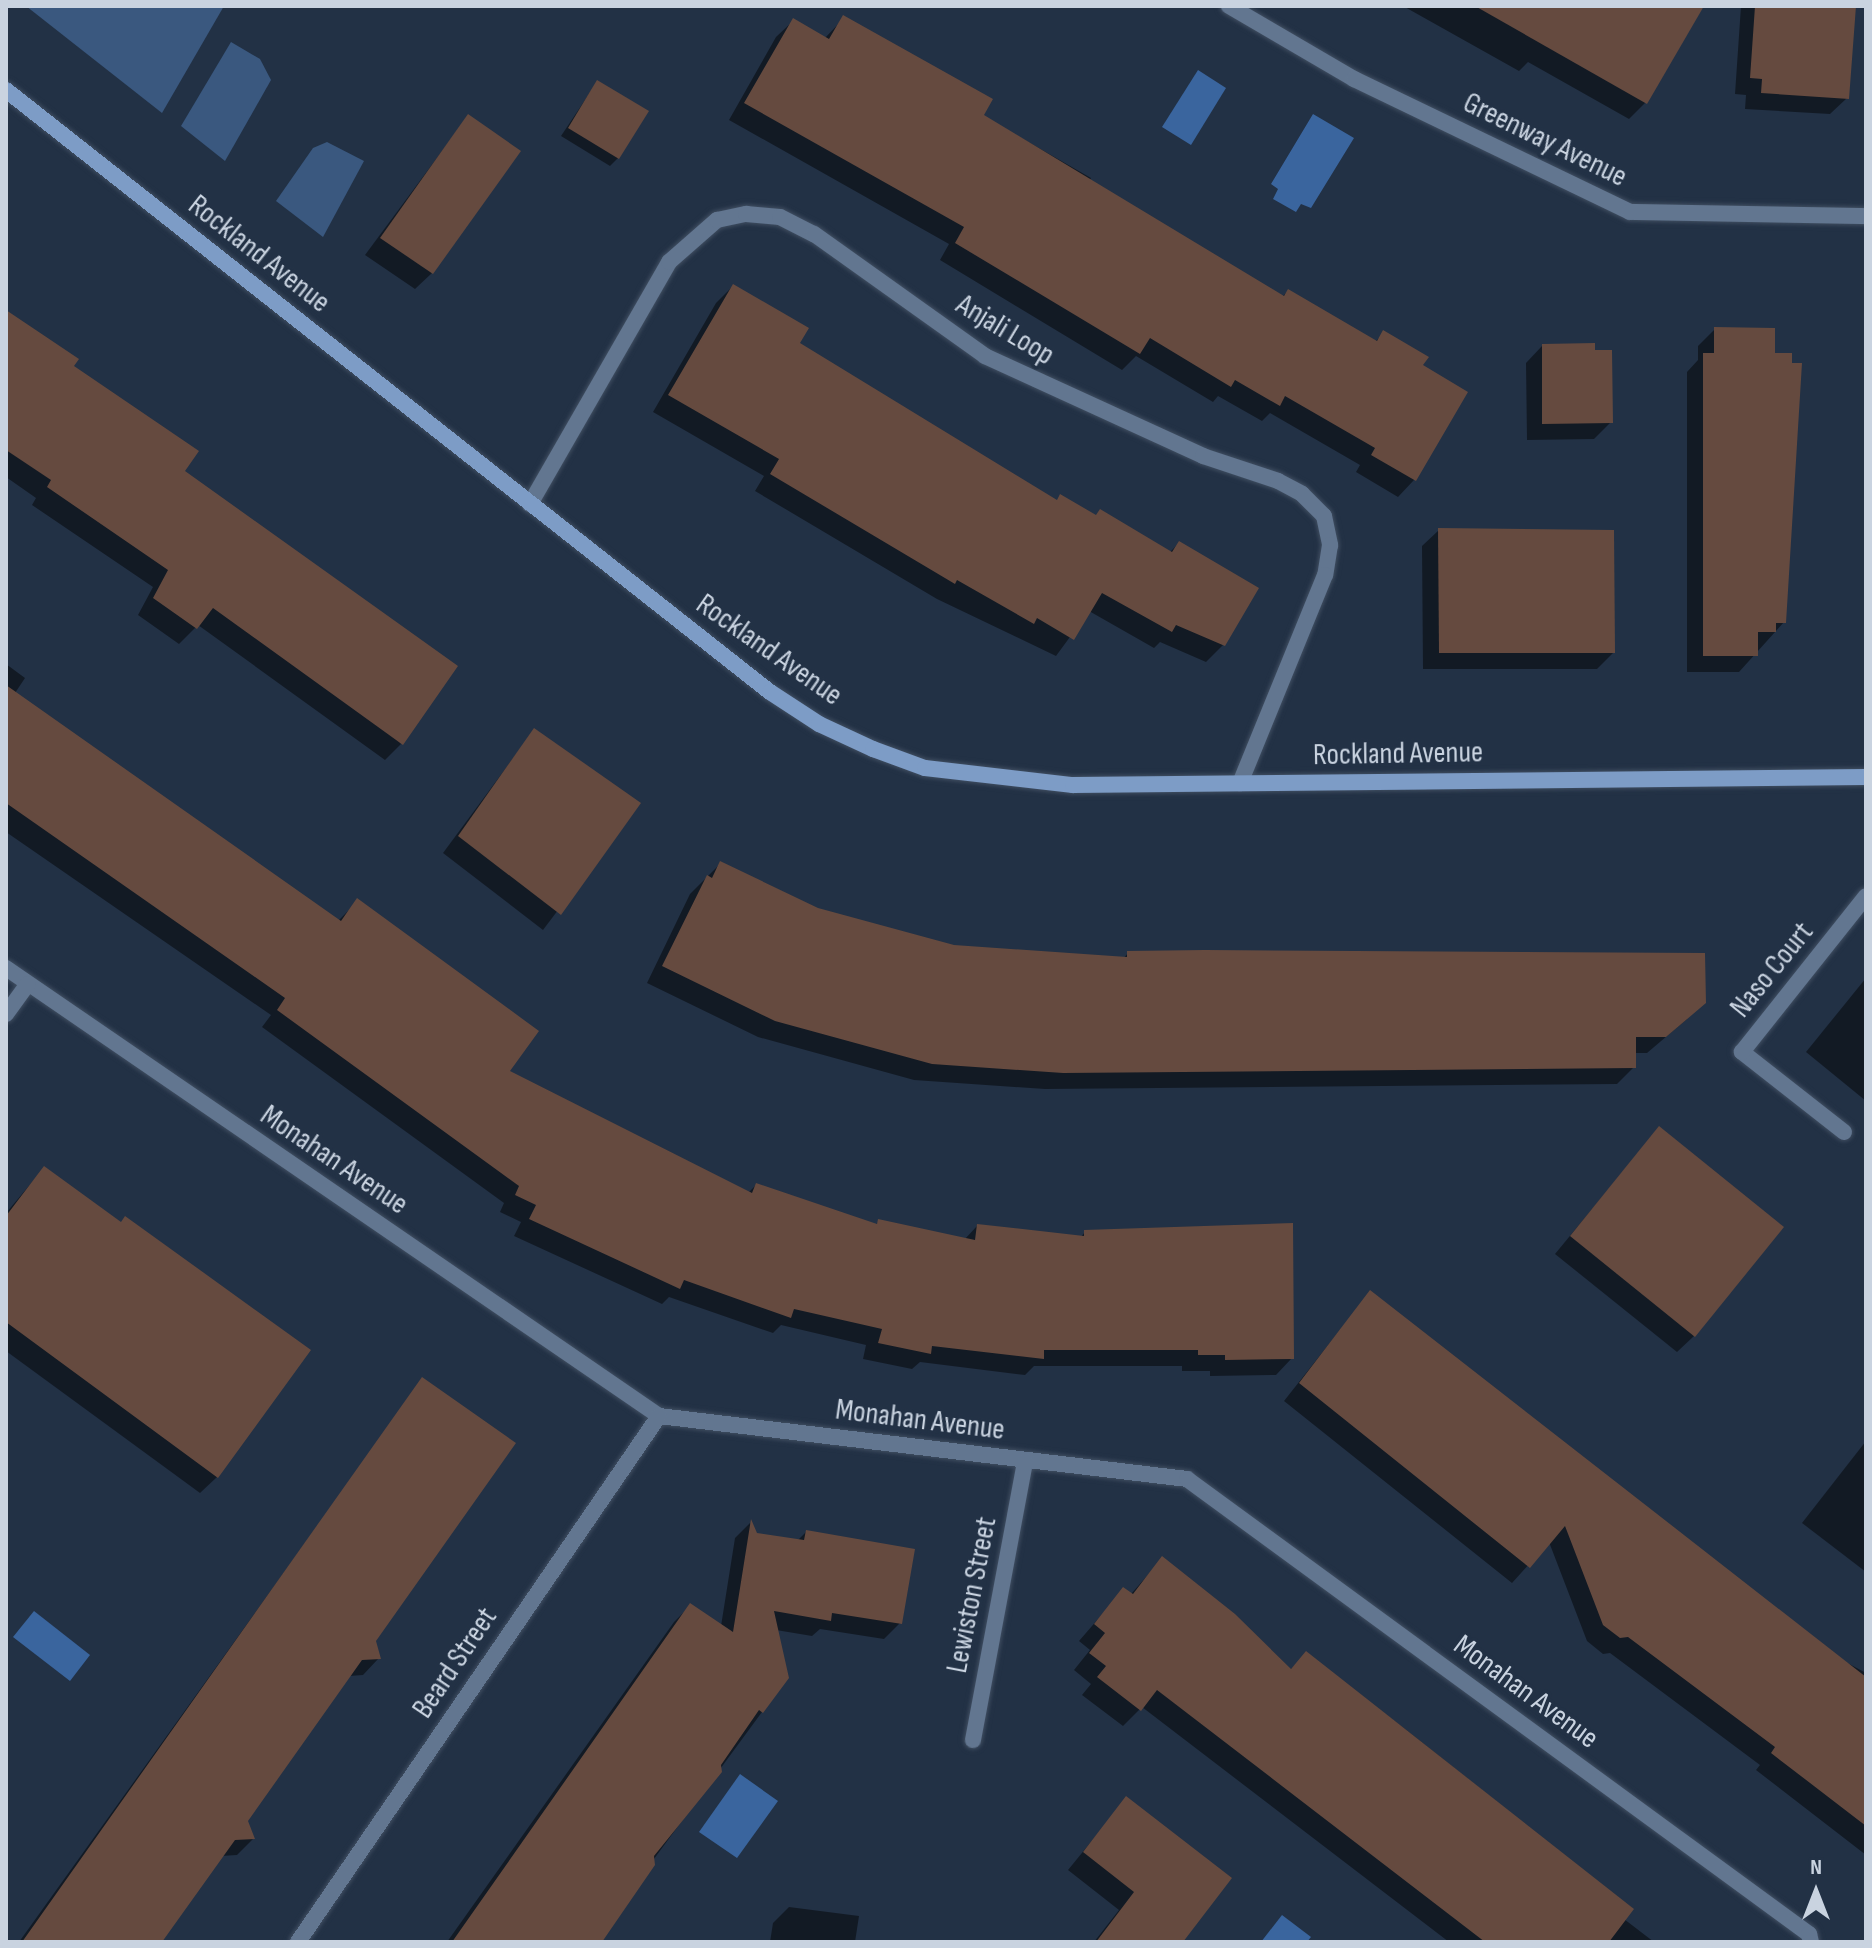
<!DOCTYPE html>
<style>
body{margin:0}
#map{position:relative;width:1872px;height:1948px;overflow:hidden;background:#223145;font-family:"Sofia Sans Condensed",sans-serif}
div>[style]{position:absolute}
.green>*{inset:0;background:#3a587f}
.water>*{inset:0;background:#3a659e}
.shadow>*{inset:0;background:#0007}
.building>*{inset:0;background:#654a3f}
.roads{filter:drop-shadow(0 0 2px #404e61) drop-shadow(0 0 2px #404e61)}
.street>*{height:16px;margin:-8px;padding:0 8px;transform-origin:8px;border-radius:8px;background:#627690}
.secondary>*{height:16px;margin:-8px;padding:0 8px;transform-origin:8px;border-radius:8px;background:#7d9cc6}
span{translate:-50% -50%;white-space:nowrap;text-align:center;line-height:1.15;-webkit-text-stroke:7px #223145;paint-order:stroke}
.street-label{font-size:30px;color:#c9d3e0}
.frame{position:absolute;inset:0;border:8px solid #c9d3e0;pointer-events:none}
.north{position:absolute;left:1776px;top:1852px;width:80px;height:80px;-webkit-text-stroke:6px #223145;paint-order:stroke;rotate:0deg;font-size:22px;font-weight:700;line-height:32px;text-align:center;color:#c9d3e0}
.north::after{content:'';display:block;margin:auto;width:28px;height:36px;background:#c9d3e0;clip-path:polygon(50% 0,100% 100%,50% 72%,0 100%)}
</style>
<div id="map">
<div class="green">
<div style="clip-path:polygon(26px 6px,224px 6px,162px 113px)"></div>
<div style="clip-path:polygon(231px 42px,260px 59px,271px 80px,225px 161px,181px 126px)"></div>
<div style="clip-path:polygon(327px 142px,364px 161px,323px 237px,276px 201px,313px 148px)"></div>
</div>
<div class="water">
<div style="clip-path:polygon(1198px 70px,1226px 88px,1191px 145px,1162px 127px)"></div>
<div style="clip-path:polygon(1313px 114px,1354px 138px,1311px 208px,1301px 204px,1296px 212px,1273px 199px,1278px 189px,1271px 184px)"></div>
<div style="clip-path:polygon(34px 1611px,90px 1655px,70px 1681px,13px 1637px)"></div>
<div style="clip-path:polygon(740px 1774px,778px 1801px,737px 1858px,699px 1832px)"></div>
<div style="clip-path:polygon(1282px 1915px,1311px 1937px,1307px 1942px,1261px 1942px)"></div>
</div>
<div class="shadow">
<div style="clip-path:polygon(1403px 6px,1688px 6px,1646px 102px,1629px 119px,1528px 62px,1519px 71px)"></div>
<div style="clip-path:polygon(1741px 6px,1854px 6px,1847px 98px,1830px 114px,1745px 109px,1746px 95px,1735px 94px)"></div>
<div style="clip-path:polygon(844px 18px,981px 115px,1091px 178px,1089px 182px,1282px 297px,1288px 291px,1375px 342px,1384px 333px,1421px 366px,1465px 392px,1414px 480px,1398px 497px,1356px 472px,1360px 465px,1270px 413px,1262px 421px,1218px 396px,1213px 402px,1136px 356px,1122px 370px,940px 260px,949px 244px,729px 120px,776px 37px,793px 21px,824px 39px)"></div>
<div style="clip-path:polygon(597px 82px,618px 158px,610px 166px,561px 136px)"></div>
<div style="clip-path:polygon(468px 116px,432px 273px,415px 289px,365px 255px)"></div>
<div style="clip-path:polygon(733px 286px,797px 344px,1056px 502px,1170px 552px,1179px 543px,1223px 645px,1206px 662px,1160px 642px,1154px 648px,1089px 611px,1056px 656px,937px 599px,755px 491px,764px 476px,653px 412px,716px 303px)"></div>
<div style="clip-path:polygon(6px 313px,72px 366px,182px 472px,401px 744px,385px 760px,198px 625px,179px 644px,138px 615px,153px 587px,32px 505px,36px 498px,6px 477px)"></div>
<div style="clip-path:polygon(1715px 329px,1784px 622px,1739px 672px,1687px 672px,1687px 372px,1698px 360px,1698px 346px)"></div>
<div style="clip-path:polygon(1542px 346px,1593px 352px,1611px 422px,1594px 439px,1527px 440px,1526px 363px)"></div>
<div style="clip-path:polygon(1439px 530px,1613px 653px,1597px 669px,1423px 669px,1422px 546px)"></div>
<div style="clip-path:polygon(6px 664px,25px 678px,15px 693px,338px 921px,358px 901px,507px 1072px,748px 1193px,756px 1185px,875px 1226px,879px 1221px,964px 1240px,977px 1226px,1080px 1238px,1085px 1232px,1292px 1358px,1276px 1375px,1210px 1376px,1210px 1371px,1182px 1371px,1182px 1366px,1034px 1366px,1025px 1375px,920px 1362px,912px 1369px,863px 1359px,866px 1345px,781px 1325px,773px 1333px,669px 1297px,662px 1304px,514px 1236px,521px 1222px,500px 1212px,504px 1203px,262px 1027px,271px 1015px,6px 832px)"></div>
<div style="clip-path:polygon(534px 730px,638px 804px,543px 930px,443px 853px)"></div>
<div style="clip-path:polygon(721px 863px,817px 910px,953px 947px,1123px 959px,1128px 953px,1687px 1019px,1647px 1053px,1634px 1053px,1634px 1067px,1617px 1084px,1045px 1089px,914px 1080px,758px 1037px,647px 983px,690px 894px)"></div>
<div style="clip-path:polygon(1866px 978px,1866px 1101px,1806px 1052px)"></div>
<div style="clip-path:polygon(1659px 1128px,1694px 1336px,1677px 1352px,1555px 1254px)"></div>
<div style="clip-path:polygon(44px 1168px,217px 1477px,200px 1493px,6px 1351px,6px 1213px)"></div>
<div style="clip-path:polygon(1370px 1292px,1840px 1659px,1866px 1673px,1866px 1855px,1756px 1770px,1760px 1765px,1610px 1653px,1603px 1654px,1587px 1641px,1549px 1542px,1512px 1583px,1284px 1401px)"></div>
<div style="clip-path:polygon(422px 1380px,373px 1641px,379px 1658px,363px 1675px,349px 1676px,246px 1821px,253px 1839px,237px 1855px,221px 1856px,159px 1942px,19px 1942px)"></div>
<div style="clip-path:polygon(1866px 1441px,1866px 1572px,1802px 1523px)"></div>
<div style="clip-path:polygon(750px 1523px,756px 1534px,797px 1541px,806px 1532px,900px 1623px,884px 1639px,820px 1629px,812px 1636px,776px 1630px,762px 1712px,593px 1942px,447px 1942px,674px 1622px,691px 1605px,721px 1626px,735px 1538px)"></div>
<div style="clip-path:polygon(1162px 1559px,1290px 1670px,1306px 1654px,1405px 1729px,1632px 1909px,1624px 1919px,1654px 1942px,1449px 1942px,1142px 1707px,1123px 1726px,1082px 1695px,1091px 1684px,1074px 1670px,1090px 1650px,1079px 1641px,1124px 1589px,1131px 1594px)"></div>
<div style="clip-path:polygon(1126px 1799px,1180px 1942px,1094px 1942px,1119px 1910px,1068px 1870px)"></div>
<div style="clip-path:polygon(789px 1907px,859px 1916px,855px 1942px,770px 1942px,773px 1923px)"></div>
</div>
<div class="building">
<div style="clip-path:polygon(1475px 6px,1704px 6px,1647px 104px)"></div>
<div style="clip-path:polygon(1755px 6px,1856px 6px,1849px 99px,1761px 93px,1762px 79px,1750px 78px)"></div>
<div style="clip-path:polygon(843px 15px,993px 99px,984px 115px,1284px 296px,1288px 289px,1377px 341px,1383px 330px,1429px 357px,1423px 365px,1468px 392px,1416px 481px,1371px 455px,1375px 448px,1285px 396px,1280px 406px,1235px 380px,1231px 387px,1150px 338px,1140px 354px,955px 243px,964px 227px,744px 103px,793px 18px,829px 39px)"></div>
<div style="clip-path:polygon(597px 80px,649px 111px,619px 159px,568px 128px)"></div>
<div style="clip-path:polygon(468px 114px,521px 151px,433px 274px,380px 238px)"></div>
<div style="clip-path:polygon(733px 284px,809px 328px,800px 343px,1057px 500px,1060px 494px,1096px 515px,1100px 509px,1172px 552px,1179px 541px,1259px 588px,1225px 646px,1176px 625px,1172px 632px,1102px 593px,1074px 640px,1037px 618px,1034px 624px,957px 580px,955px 584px,770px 474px,779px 459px,668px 395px)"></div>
<div style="clip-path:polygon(6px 310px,79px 359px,74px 366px,199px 451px,185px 471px,458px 666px,403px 745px,213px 608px,197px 629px,153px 598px,168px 570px,47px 487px,51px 480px,6px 450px)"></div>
<div style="clip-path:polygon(1714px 327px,1775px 328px,1775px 353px,1792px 353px,1792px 363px,1802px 363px,1786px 623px,1776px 623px,1776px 632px,1758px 632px,1758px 656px,1703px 656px,1703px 353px,1714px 353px)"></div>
<div style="clip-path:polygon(1595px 343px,1595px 350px,1612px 350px,1613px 423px,1542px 424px,1542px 344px)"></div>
<div style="clip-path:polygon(1438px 528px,1614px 530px,1615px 653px,1439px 653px)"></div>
<div style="clip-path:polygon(6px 685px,341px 921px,357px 898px,539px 1031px,510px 1071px,752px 1193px,756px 1183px,877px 1224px,878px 1219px,975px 1240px,977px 1224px,1084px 1236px,1084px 1230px,1293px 1223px,1294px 1359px,1225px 1360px,1225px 1355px,1198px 1355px,1198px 1350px,1044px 1350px,1044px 1359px,932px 1346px,931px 1354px,878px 1343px,882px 1329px,794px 1309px,791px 1318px,684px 1280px,680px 1289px,529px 1219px,536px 1205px,515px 1195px,519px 1186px,277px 1010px,285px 998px,6px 803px)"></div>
<div style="clip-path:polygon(534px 728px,641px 803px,561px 915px,458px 836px)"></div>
<div style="clip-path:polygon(720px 861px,818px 908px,954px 945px,1127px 957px,1127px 951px,1205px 950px,1705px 953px,1706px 1003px,1666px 1037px,1636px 1037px,1636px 1068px,1063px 1073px,932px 1064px,775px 1021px,662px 966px,707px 875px,712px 878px)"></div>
<div style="clip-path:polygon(1659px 1126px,1784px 1227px,1695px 1337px,1570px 1236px)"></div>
<div style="clip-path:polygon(44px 1166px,121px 1222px,125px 1216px,311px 1350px,218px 1478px,6px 1322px,6px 1216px)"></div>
<div style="clip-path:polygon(1370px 1290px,1866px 1677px,1866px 1826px,1771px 1753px,1775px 1747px,1628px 1637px,1620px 1638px,1603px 1625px,1565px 1526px,1530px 1568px,1299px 1383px)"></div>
<div style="clip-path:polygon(422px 1377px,516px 1443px,376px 1641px,381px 1659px,362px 1660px,248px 1821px,255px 1839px,235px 1840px,162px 1942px,22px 1942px)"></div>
<div style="clip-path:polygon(751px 1519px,757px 1533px,804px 1540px,806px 1530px,915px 1549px,902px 1624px,832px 1613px,831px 1621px,774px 1611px,789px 1678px,763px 1713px,759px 1710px,721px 1765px,722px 1772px,654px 1856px,655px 1865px,602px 1942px,452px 1942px,690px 1603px,733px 1632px)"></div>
<div style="clip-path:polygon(1162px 1556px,1235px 1614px,1291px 1669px,1306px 1651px,1634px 1909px,1609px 1942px,1485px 1942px,1157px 1690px,1141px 1711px,1097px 1677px,1106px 1666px,1089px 1653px,1105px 1633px,1094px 1624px,1123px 1587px,1133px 1594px)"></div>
<div style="clip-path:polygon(1126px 1796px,1232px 1878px,1183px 1942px,1096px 1942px,1134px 1892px,1083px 1852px)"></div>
</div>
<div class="roads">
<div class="street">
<div style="left:1229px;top:6px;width:145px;rotate:30.3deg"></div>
<div style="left:1354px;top:79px;width:306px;rotate:25.7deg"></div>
<div style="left:1630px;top:212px;width:236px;rotate:1deg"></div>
<div style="left:530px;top:504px;width:279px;rotate:-60.1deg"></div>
<div style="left:669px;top:262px;width:64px;rotate:-41.2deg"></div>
<div style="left:717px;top:220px;width:30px;rotate:-12deg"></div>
<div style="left:746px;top:214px;width:34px;rotate:5deg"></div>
<div style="left:780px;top:217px;width:38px;rotate:27deg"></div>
<div style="left:814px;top:234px;width:210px;rotate:35.5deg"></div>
<div style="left:985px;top:356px;width:240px;rotate:24.6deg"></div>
<div style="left:1203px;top:456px;width:79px;rotate:18.4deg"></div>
<div style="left:1278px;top:481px;width:27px;rotate:28deg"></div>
<div style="left:1302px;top:494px;width:31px;rotate:45deg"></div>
<div style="left:1324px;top:516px;width:30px;rotate:78deg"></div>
<div style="left:1330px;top:545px;width:30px;rotate:99deg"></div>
<div style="left:1325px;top:575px;width:225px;rotate:112.2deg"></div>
<div style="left:6px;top:968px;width:792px;rotate:34.45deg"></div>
<div style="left:659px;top:1416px;width:532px;rotate:6.8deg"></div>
<div style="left:1187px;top:1479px;width:771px;rotate:36.19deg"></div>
<div style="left:1809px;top:1934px;width:8px;rotate:76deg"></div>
<div style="left:6px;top:1014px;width:37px;rotate:-54deg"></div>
<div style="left:1844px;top:1132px;width:130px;rotate:-141.9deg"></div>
<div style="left:1742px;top:1052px;width:199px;rotate:-51.5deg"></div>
<div style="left:973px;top:1740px;width:284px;rotate:-79.4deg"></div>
<div style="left:298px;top:1942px;width:638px;rotate:-55.54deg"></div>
</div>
<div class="secondary">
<div style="left:6px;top:90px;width:973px;rotate:38.24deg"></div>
<div style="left:770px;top:692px;width:59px;rotate:33.1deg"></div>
<div style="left:819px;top:724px;width:60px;rotate:24.8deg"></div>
<div style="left:873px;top:749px;width:55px;rotate:20.1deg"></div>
<div style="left:925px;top:768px;width:149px;rotate:6.6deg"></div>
<div style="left:1073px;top:785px;width:793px;rotate:-0.58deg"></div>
</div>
</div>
<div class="street-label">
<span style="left:1545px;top:140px;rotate:26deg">Greenway Avenue</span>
<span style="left:259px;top:254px;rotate:38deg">Rockland Avenue</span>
<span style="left:1005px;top:330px;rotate:31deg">Anjali Loop</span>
<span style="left:769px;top:650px;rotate:35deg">Rockland Avenue</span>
<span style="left:1398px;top:754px;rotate:-1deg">Rockland Avenue</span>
<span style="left:1772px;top:970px;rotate:-51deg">Naso Court</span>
<span style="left:334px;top:1160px;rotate:34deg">Monahan Avenue</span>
<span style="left:920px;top:1420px;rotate:7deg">Monahan Avenue</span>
<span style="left:972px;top:1595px;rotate:-79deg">Lewiston Street</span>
<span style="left:455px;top:1663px;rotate:-56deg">Beard Street</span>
<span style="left:1526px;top:1692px;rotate:36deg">Monahan Avenue</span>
</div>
<div class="frame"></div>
<div class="north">N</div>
</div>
